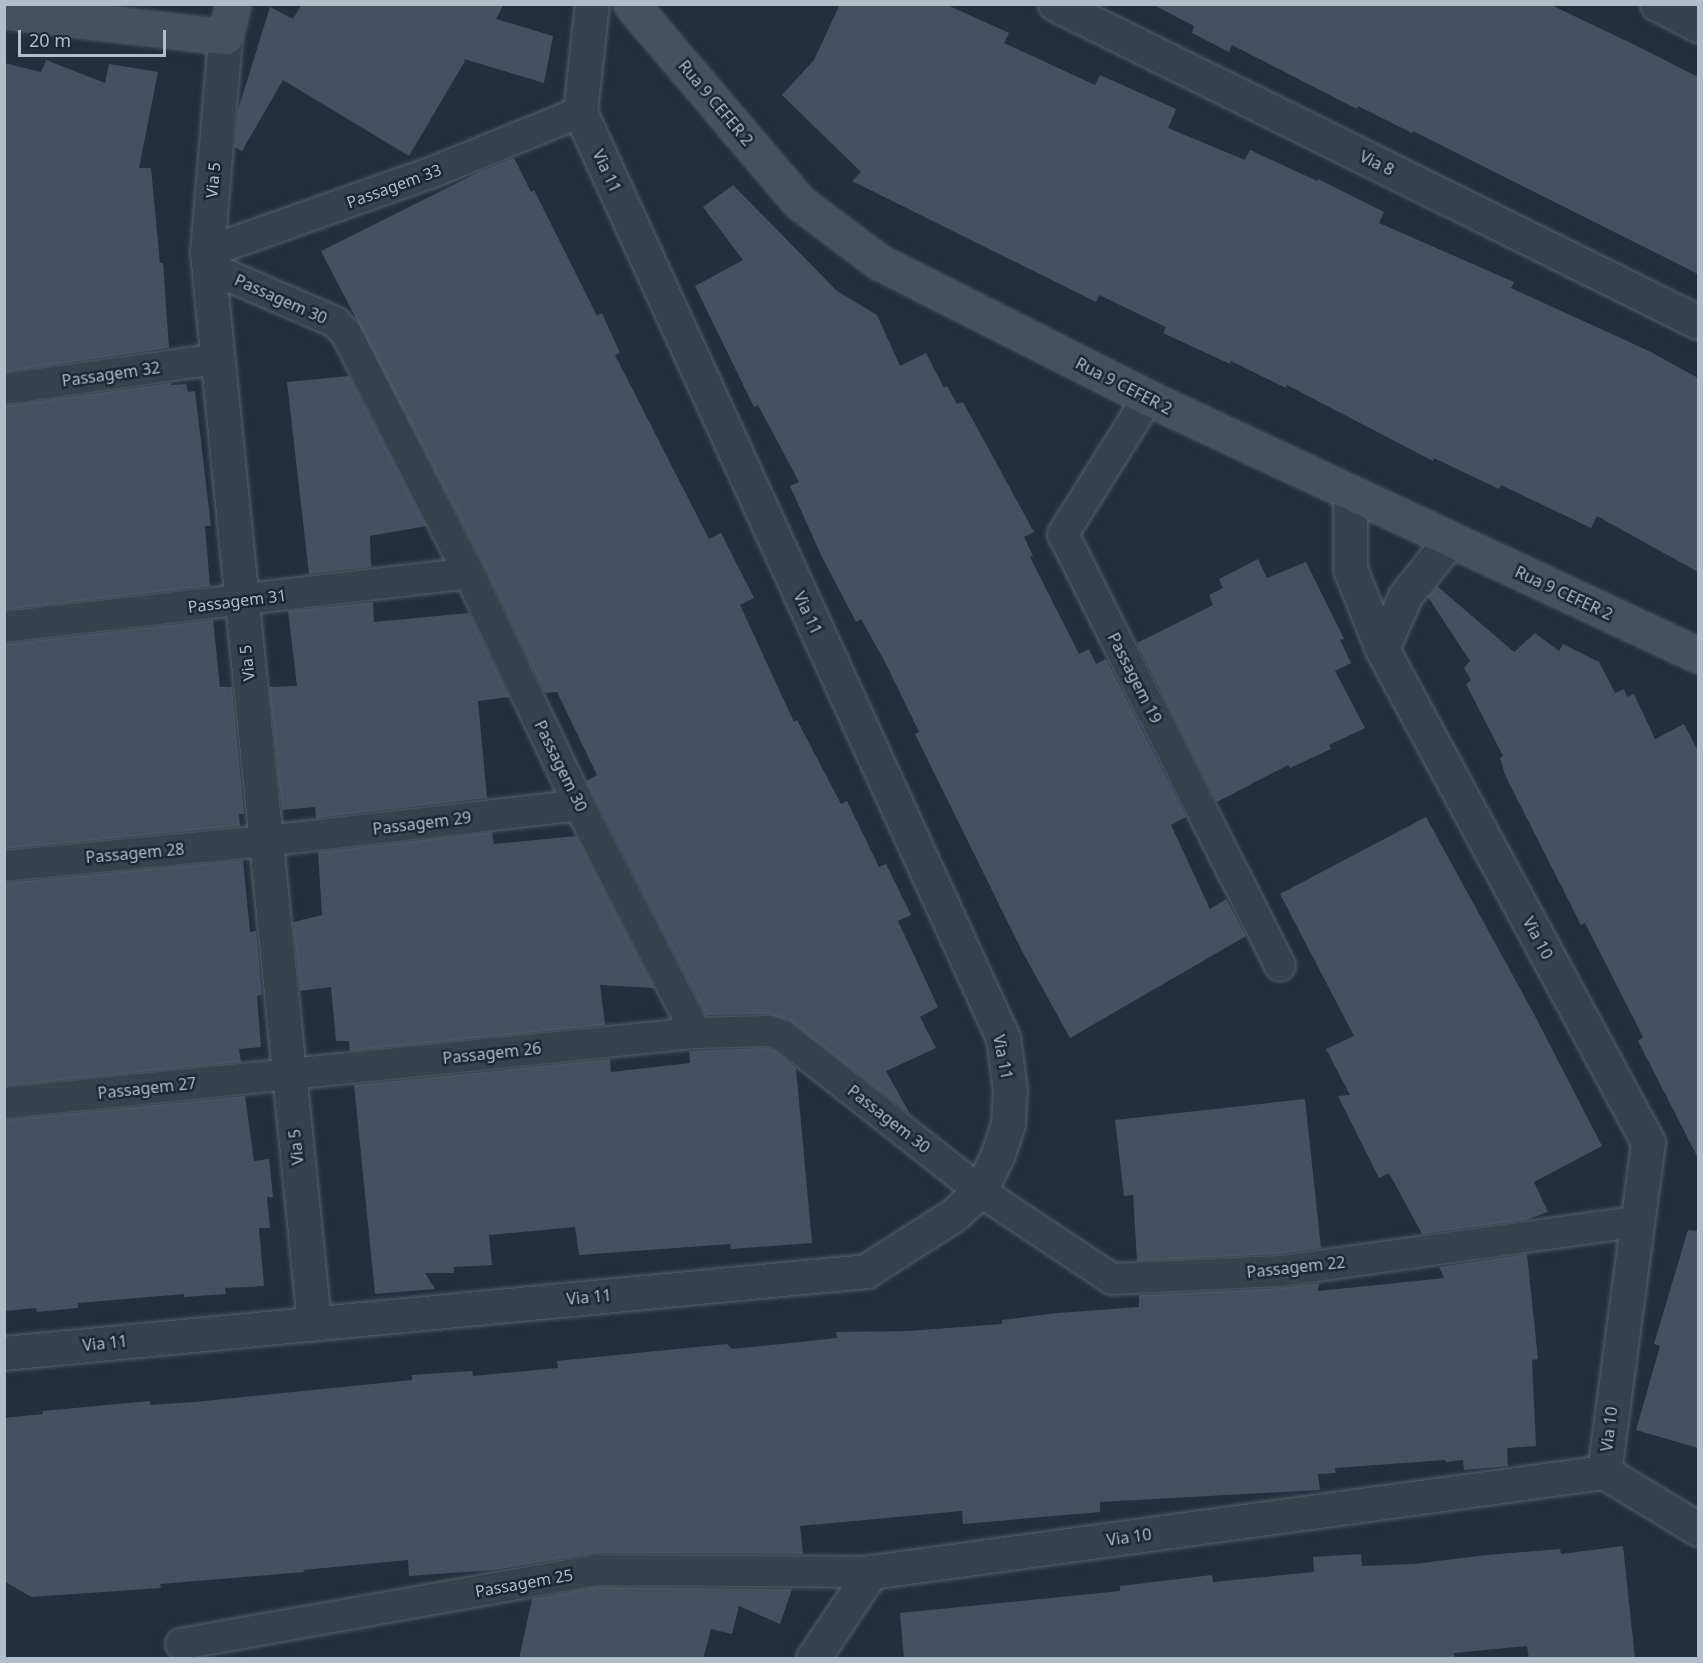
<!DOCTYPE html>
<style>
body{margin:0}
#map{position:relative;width:1703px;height:1663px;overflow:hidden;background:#242f3e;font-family:"Noto Sans",sans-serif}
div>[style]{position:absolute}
.building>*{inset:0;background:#455162}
.roads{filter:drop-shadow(0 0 2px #565f6c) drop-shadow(0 0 2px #565f6c)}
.lane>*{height:30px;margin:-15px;padding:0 15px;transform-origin:15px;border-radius:15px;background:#38414e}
.street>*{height:33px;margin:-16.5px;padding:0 16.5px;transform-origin:16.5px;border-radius:16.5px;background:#38414e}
.secondary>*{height:33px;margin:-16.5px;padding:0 16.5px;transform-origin:16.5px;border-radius:16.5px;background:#465061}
span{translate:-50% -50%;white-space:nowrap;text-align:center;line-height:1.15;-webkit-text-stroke:5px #1d2633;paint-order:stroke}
.street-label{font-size:16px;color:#b4bcc9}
.frame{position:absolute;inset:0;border:6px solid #b4bcc9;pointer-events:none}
.scale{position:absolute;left:18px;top:30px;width:148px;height:27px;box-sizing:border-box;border:3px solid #b4bcc9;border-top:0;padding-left:8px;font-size:18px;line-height:21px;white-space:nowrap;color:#b4bcc9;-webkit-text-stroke:4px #1d2633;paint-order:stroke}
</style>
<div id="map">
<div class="building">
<div style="clip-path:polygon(302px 4px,504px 4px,496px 19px,553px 36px,544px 83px,464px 59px,465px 61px,409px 156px,283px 80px,242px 151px,235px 147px,238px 110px,270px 7px,293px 19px)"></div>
<div style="clip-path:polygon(840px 4px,945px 4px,1009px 33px,1004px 43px,1095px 85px,1100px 75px,1176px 109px,1168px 128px,1245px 160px,1250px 150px,1317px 181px,1318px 179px,1384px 212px,1379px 223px,1514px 282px,1511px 288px,1649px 351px,1698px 378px,1698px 572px,1597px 516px,1591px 528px,1501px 485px,1499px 489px,1434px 458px,1433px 461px,1287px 385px,1286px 388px,1231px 361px,1230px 364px,1163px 333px,1166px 327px,1099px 295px,1096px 302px,852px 181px,861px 172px,782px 95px,814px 60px)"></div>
<div style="clip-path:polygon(1152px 4px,1549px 4px,1639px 47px,1698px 77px,1698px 274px,1413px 131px,1412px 133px,1358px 106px,1357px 109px,1232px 45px,1229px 52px,1192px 33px,1194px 26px)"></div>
<div style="clip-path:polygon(46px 60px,105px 83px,109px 64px,158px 72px,139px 168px,151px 168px,160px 263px,163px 263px,169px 348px,4px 372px,4px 63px,41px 72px)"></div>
<div style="clip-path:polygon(514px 158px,531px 192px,534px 190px,597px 316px,602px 313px,620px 353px,615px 355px,709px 539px,721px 533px,754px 598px,740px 605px,794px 722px,797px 720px,841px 804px,847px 801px,879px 867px,886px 864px,911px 915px,898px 921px,938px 1007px,920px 1017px,936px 1048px,886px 1071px,910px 1114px,789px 1020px,769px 1014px,706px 1015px,586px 781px,597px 775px,557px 692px,545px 693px,484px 565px,321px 251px,481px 171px)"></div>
<div style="clip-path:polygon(733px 185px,837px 291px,877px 315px,900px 366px,926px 353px,944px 388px,947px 386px,957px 404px,963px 402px,1034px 532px,1024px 537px,1033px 556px,1030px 557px,1079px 654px,1089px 649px,1096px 664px,1106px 659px,1186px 817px,1171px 825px,1210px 909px,1226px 899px,1246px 936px,1070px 1038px,1022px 951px,915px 734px,919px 732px,885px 662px,861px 619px,856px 622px,821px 555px,790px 486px,799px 482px,758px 405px,754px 407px,695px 286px,743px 260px,703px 207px)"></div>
<div style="clip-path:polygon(349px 376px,426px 526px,370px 536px,371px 567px,309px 574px,287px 382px)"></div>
<div style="clip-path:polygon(171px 383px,171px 385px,186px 384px,188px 392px,195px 391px,211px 526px,205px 526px,210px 586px,4px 610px,4px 406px)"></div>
<div style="clip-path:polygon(1258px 559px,1267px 578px,1306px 562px,1344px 639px,1340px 640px,1351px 663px,1335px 671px,1365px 728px,1329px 745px,1331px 749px,1290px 768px,1288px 765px,1217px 802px,1137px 643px,1213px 605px,1209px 595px,1223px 588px,1219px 579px)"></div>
<div style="clip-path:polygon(1437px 586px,1514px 652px,1535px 633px,1559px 651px,1563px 644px,1599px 662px,1615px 693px,1624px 689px,1627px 697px,1634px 694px,1655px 739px,1684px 724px,1698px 751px,1698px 1158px,1638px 1041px,1643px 1037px,1585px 923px,1581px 925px,1505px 775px,1500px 758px,1503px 756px,1466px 684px,1471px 680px,1464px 668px,1470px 661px,1428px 597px)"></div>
<div style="clip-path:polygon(373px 602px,374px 622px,469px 613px,509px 697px,478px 701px,487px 798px,316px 818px,315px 807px,282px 810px,269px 687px,297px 686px,288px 611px)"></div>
<div style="clip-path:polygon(213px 620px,220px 687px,232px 687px,244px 814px,239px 814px,240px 826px,4px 849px,4px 644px)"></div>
<div style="clip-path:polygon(1426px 817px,1535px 1016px,1602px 1146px,1534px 1182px,1548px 1212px,1525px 1220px,1422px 1234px,1389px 1173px,1379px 1178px,1338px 1096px,1350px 1095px,1326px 1049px,1354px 1036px,1280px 894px)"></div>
<div style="clip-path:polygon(492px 832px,494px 844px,576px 836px,654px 988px,600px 985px,605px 1025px,350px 1051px,349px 1041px,336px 1041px,331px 987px,300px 991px,293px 922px,322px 915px,318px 852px)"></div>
<div style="clip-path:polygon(243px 860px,250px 932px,256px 931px,262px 995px,257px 996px,261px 1047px,239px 1049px,241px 1062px,4px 1086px,4px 883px)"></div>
<div style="clip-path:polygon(766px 1048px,775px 1051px,796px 1068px,812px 1243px,731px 1249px,730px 1244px,579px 1255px,575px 1227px,489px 1235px,492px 1265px,454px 1267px,454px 1273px,425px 1273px,435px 1289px,375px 1294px,354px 1085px,610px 1059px,611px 1072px,690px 1063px,689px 1051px)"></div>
<div style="clip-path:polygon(245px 1096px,254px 1161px,269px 1159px,273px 1197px,267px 1197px,270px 1228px,259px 1228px,264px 1286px,225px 1288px,226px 1294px,184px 1297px,184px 1294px,78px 1303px,78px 1308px,37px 1312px,36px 1308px,4px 1311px,4px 1120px)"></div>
<div style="clip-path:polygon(1305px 1099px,1321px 1248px,1279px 1254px,1137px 1261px,1133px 1195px,1124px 1196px,1115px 1120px)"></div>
<div style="clip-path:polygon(1688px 1230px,1698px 1231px,1698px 1448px,1636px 1430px,1660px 1346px,1654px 1344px)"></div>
<div style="clip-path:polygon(1527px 1254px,1538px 1359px,1532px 1360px,1536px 1446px,1507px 1448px,1508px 1466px,1464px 1470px,1463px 1460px,1446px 1462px,1445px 1460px,1335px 1468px,1336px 1473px,1318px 1474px,1320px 1490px,1100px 1502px,1100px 1512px,963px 1524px,962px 1511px,800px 1526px,803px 1554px,595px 1553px,494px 1570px,409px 1576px,408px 1560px,303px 1570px,304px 1572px,160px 1584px,161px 1588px,31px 1597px,4px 1581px,4px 1418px,43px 1414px,43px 1411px,150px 1401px,150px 1405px,195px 1402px,412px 1380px,412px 1375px,472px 1371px,473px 1376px,558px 1368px,557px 1361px,727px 1344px,732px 1349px,800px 1342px,837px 1338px,836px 1332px,908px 1331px,1002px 1324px,1002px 1320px,1058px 1313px,1139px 1307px,1139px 1295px,1282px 1288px,1319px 1283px,1318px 1291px,1387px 1284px,1444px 1278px,1439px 1267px)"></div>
<div style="clip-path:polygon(1623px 1546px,1635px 1659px,1529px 1659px,1527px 1646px,1454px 1653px,1455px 1659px,904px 1659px,900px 1613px,1120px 1591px,1120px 1586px,1212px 1575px,1213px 1582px,1314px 1572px,1313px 1557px,1361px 1554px,1362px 1566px,1414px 1564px,1487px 1555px,1560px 1549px,1561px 1554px)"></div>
<div style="clip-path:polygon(596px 1587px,792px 1589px,780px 1624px,739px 1606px,732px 1634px,711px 1629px,703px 1659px,519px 1659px,532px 1599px)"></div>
</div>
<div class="roads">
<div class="lane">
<div style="left:207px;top:252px;width:245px;rotate:-19.5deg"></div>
<div style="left:438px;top:170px;width:153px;rotate:-22.2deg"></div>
<div style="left:208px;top:267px;width:138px;rotate:23.4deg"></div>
<div style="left:335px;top:322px;width:16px;rotate:45deg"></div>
<div style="left:346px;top:333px;width:270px;rotate:62.9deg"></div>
<div style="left:469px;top:573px;width:257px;rotate:64.6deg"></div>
<div style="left:579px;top:805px;width:256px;rotate:62.8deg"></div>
<div style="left:4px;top:389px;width:215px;rotate:-8deg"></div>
<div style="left:1148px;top:398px;width:160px;rotate:122deg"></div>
<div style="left:1063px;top:534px;width:483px;rotate:63.3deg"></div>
<div style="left:4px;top:627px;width:468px;rotate:-6.6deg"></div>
<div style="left:4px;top:866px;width:262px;rotate:-5.5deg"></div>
<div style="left:265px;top:841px;width:316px;rotate:-6.5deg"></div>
<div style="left:4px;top:1103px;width:696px;rotate:-5.78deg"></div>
<div style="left:696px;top:1033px;width:73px;rotate:-1.6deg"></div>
<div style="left:769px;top:1031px;width:15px;rotate:20deg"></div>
<div style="left:783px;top:1036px;width:251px;rotate:38.2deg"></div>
<div style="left:980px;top:1191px;width:159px;rotate:33.7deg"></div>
<div style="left:1112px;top:1279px;width:169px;rotate:-2.7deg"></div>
<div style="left:1281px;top:1271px;width:358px;rotate:-7.9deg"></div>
<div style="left:181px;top:1644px;width:421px;rotate:-10.1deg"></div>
<div style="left:595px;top:1570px;width:276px;rotate:0.4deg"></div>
</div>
<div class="street">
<div style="left:1055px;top:4px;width:717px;rotate:26.32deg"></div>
<div style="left:1657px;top:4px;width:46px;rotate:27.1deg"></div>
<div style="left:225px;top:37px;width:216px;rotate:94.8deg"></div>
<div style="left:207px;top:252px;width:1076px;rotate:84.29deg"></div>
<div style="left:1382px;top:649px;width:58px;rotate:-66.5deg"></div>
<div style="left:1405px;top:596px;width:72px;rotate:-51.2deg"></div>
<div style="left:4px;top:1353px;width:866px;rotate:-5.43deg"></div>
<div style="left:866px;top:1271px;width:106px;rotate:-32.6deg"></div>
<div style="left:955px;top:1214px;width:34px;rotate:-43deg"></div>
<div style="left:980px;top:1191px;width:41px;rotate:-64.1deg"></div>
<div style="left:998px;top:1154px;width:32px;rotate:-72deg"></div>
<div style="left:1008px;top:1124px;width:33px;rotate:-87deg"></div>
<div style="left:1010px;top:1091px;width:53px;rotate:-97.5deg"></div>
<div style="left:1003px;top:1038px;width:1018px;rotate:-114.55deg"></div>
<div style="left:580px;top:112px;width:109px;rotate:-83.7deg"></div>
<div style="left:1604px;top:1472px;width:110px;rotate:31.2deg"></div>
<div style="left:813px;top:1658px;width:104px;rotate:-56deg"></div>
<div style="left:871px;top:1572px;width:740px;rotate:-7.77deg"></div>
<div style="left:1604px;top:1472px;width:333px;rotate:-82.4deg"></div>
<div style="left:1648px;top:1142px;width:560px;rotate:-118.35deg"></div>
<div style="left:1382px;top:649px;width:86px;rotate:-111.8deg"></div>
<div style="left:1350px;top:569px;width:75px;rotate:-90deg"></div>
</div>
<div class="secondary">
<div style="left:631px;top:4px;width:260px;rotate:49.7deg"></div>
<div style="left:799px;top:202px;width:100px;rotate:36.9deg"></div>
<div style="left:879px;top:262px;width:301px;rotate:26.8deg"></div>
<div style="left:1148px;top:398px;width:607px;rotate:25.05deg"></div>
<div style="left:4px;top:11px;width:223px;rotate:6.7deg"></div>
<div style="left:225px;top:37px;width:34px;rotate:-76deg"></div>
</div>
</div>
<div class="street-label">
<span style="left:716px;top:103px;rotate:50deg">Rua 9 CEFER 2</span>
<span style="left:1377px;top:163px;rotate:26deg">Via 8</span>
<span style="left:607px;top:171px;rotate:65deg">Via 11</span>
<span style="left:213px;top:180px;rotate:-85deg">Via 5</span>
<span style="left:394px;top:186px;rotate:-20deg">Passagem 33</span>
<span style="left:281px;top:299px;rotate:24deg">Passagem 30</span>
<span style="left:111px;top:374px;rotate:-8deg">Passagem 32</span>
<span style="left:1124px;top:386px;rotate:27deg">Rua 9 CEFER 2</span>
<span style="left:1564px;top:593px;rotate:25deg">Rua 9 CEFER 2</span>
<span style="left:237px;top:601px;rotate:-7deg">Passagem 31</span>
<span style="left:808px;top:613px;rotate:65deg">Via 11</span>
<span style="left:247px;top:663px;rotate:-96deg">Via 5</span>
<span style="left:1135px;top:678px;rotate:63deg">Passagem 19</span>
<span style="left:561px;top:766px;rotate:64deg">Passagem 30</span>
<span style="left:422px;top:823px;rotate:-7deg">Passagem 29</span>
<span style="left:135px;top:853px;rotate:-5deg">Passagem 28</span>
<span style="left:1538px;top:938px;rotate:62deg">Via 10</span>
<span style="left:492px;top:1053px;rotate:-6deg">Passagem 26</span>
<span style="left:1003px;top:1057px;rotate:79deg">Via 11</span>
<span style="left:147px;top:1088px;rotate:-6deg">Passagem 27</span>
<span style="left:889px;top:1119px;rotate:38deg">Passagem 30</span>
<span style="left:296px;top:1147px;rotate:-96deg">Via 5</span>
<span style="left:1296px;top:1267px;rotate:-6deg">Passagem 22</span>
<span style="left:589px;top:1297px;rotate:-5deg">Via 11</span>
<span style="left:105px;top:1343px;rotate:-6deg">Via 11</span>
<span style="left:1609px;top:1429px;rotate:-83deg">Via 10</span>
<span style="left:1129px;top:1537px;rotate:-8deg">Via 10</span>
<span style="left:524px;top:1583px;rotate:-10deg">Passagem 25</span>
</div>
<div class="frame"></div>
<div class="scale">20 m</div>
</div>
